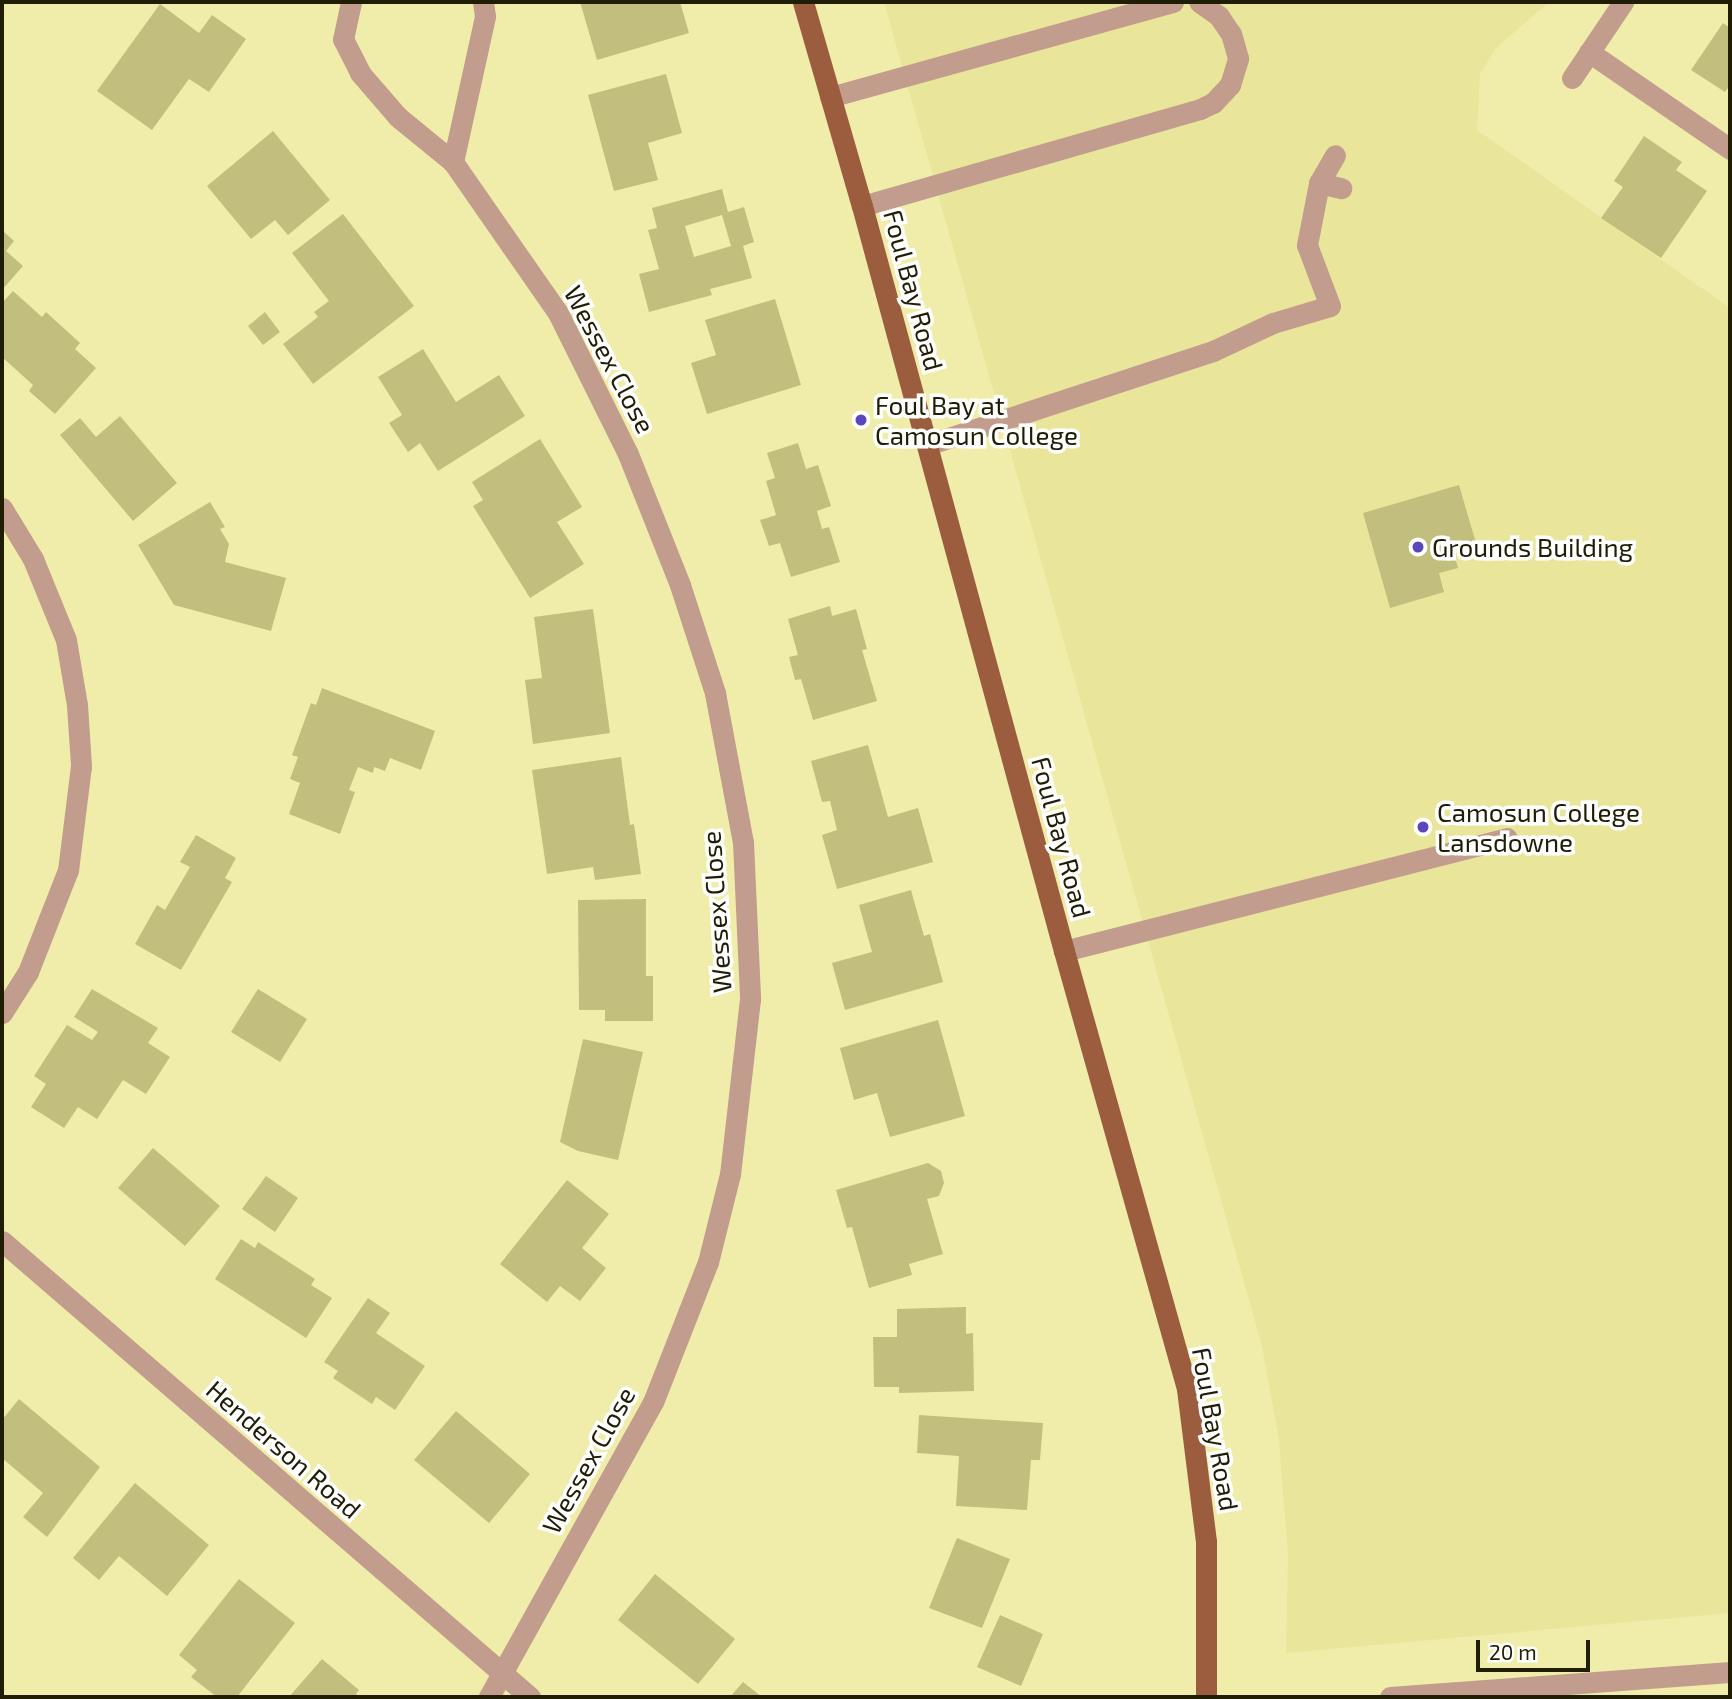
<!DOCTYPE html>
<style>
body{margin:0}
#map{position:relative;width:1732px;height:1699px;overflow:hidden;background:#f0edaa;font-family:"Exo 2",sans-serif}
div>[style]{position:absolute}
.built>*{inset:0;background:#e9e59a}
.building>*{inset:0;background:#c2bf7e}
.minor>*{height:21px;margin:-10.5px;padding:0 10.5px;transform-origin:10.5px;border-radius:10.5px;background:#c29d8d}
.major>*{height:21px;margin:-10.5px;padding:0 10.5px;transform-origin:10.5px;border-radius:10.5px;background:#9c5c3e}
.dots>*{width:19px;height:19px;translate:-50% -50%;box-sizing:border-box;border:4px solid #fff;border-radius:50%}
span{translate:-50% -50%;white-space:nowrap;text-align:center;line-height:1.15;-webkit-text-stroke:7px #fff;paint-order:stroke}
.street-label{font-size:26px;color:#1f1d04}
.poi-label{font-size:26px;color:#1f1d04}
.left{translate:0 -50%;text-align:left}
.frame{position:absolute;inset:0;border:4px solid #1f1d04;pointer-events:none}
.scale{position:absolute;left:1476px;top:1640px;width:114px;height:32px;box-sizing:border-box;border:4px solid #1f1d04;border-top:0;padding-left:9px;font-size:21px;line-height:24px;white-space:nowrap;color:#1f1d04;-webkit-text-stroke:5px #fff;paint-order:stroke}
</style>
<div id="map">
<div class="built">
<div style="clip-path:polygon(884px 2px,1549px 2px,1496px 48px,1480px 74px,1477px 130px,1730px 308px,1730px 1613px,1286px 1653px,1288px 1556px,1279px 1440px,1262px 1346px)"></div>
</div>
<div class="building">
<div style="clip-path:polygon(580px 2px,680px 2px,689px 33px,597px 60px)"></div>
<div style="clip-path:polygon(160px 4px,199px 33px,212px 15px,246px 39px,209px 92px,189px 79px,152px 130px,97px 91px)"></div>
<div style="clip-path:polygon(1723px 23px,1730px 28px,1730px 85px,1725px 92px,1691px 70px)"></div>
<div style="clip-path:polygon(666px 74px,682px 133px,648px 143px,658px 180px,614px 191px,588px 95px)"></div>
<div style="clip-path:polygon(273px 131px,330px 200px,288px 235px,275px 220px,251px 239px,207px 186px)"></div>
<div style="clip-path:polygon(1644px 136px,1682px 162px,1676px 170px,1707px 191px,1661px 258px,1601px 218px,1623px 187px,1614px 181px)"></div>
<div style="clip-path:polygon(evenodd,722px 189px,728px 212px,744px 207px,754px 242px,743px 246px,752px 278px,710px 289px,712px 295px,649px 312px,639px 274px,659px 269px,648px 230px,657px 228px,652px 208px,722px 189px,722px 215px,731px 246px,694px 257px,685px 226px,722px 215px)"></div>
<div style="clip-path:polygon(343px 214px,414px 306px,313px 384px,283px 344px,318px 317px,314px 312px,329px 301px,292px 253px)"></div>
<div style="clip-path:polygon(2px 230px,14px 241px,6px 251px,23px 266px,2px 290px)"></div>
<div style="clip-path:polygon(13px 291px,42px 317px,46px 312px,80px 343px,75px 349px,96px 368px,55px 414px,29px 391px,33px 385px,2px 357px,2px 303px)"></div>
<div style="clip-path:polygon(775px 299px,801px 385px,707px 414px,691px 363px,716px 355px,705px 320px)"></div>
<div style="clip-path:polygon(265px 312px,280px 332px,263px 345px,248px 326px)"></div>
<div style="clip-path:polygon(423px 349px,456px 402px,499px 375px,525px 416px,438px 471px,420px 443px,408px 452px,389px 423px,402px 415px,378px 377px)"></div>
<div style="clip-path:polygon(120px 416px,177px 483px,133px 521px,60px 435px,80px 418px,96px 437px)"></div>
<div style="clip-path:polygon(540px 439px,582px 507px,557px 522px,584px 564px,530px 598px,473px 506px,483px 500px,472px 482px)"></div>
<div style="clip-path:polygon(798px 443px,806px 469px,818px 465px,831px 506px,817px 511px,822px 529px,829px 527px,840px 562px,791px 577px,780px 543px,769px 546px,760px 520px,776px 515px,766px 481px,775px 478px,767px 453px)"></div>
<div style="clip-path:polygon(1459px 485px,1476px 543px,1453px 550px,1458px 568px,1439px 573px,1444px 592px,1390px 608px,1363px 513px)"></div>
<div style="clip-path:polygon(210px 502px,225px 527px,220px 529px,229px 544px,225px 562px,286px 578px,271px 631px,174px 605px,138px 545px)"></div>
<div style="clip-path:polygon(830px 606px,832px 616px,856px 609px,867px 649px,862px 650px,877px 701px,813px 720px,801px 679px,795px 680px,789px 657px,798px 655px,788px 619px)"></div>
<div style="clip-path:polygon(593px 609px,610px 733px,533px 744px,525px 680px,542px 678px,534px 617px)"></div>
<div style="clip-path:polygon(322px 688px,435px 731px,421px 770px,390px 758px,385px 771px,374px 767px,373px 773px,358px 767px,349px 790px,355px 792px,340px 834px,289px 814px,300px 783px,290px 779px,298px 757px,292px 755px,311px 703px,316px 705px)"></div>
<div style="clip-path:polygon(868px 745px,888px 817px,918px 808px,933px 862px,837px 889px,822px 835px,837px 830px,830px 801px,822px 802px,811px 761px)"></div>
<div style="clip-path:polygon(621px 757px,630px 825px,634px 824px,641px 874px,595px 880px,593px 867px,547px 874px,532px 770px)"></div>
<div style="clip-path:polygon(196px 835px,236px 858px,225px 878px,232px 882px,181px 970px,135px 944px,157px 905px,165px 910px,190px 867px,180px 862px)"></div>
<div style="clip-path:polygon(911px 890px,924px 936px,930px 934px,943px 982px,845px 1010px,832px 963px,872px 952px,859px 905px)"></div>
<div style="clip-path:polygon(646px 899px,646px 976px,653px 976px,653px 1021px,605px 1021px,605px 1010px,579px 1010px,578px 900px)"></div>
<div style="clip-path:polygon(92px 989px,158px 1028px,148px 1043px,170px 1057px,146px 1094px,123px 1080px,97px 1119px,78px 1107px,64px 1128px,31px 1107px,46px 1084px,34px 1076px,67px 1025px,92px 1040px,98px 1032px,74px 1017px)"></div>
<div style="clip-path:polygon(258px 989px,307px 1019px,280px 1062px,231px 1032px)"></div>
<div style="clip-path:polygon(938px 1020px,965px 1116px,890px 1137px,877px 1093px,854px 1100px,840px 1048px)"></div>
<div style="clip-path:polygon(583px 1039px,643px 1052px,618px 1160px,578px 1151px,560px 1142px)"></div>
<div style="clip-path:polygon(153px 1148px,220px 1206px,185px 1246px,118px 1188px)"></div>
<div style="clip-path:polygon(928px 1163px,941px 1171px,944px 1183px,939px 1196px,927px 1199px,943px 1254px,909px 1264px,912px 1275px,869px 1288px,852px 1227px,847px 1228px,836px 1190px)"></div>
<div style="clip-path:polygon(266px 1176px,298px 1198px,275px 1232px,242px 1209px)"></div>
<div style="clip-path:polygon(567px 1180px,609px 1214px,582px 1248px,606px 1268px,580px 1301px,560px 1286px,547px 1302px,500px 1264px)"></div>
<div style="clip-path:polygon(241px 1239px,255px 1248px,258px 1242px,315px 1279px,311px 1285px,332px 1298px,306px 1338px,215px 1279px)"></div>
<div style="clip-path:polygon(368px 1298px,390px 1313px,376px 1333px,425px 1366px,395px 1410px,376px 1397px,372px 1404px,333px 1378px,338px 1371px,324px 1362px)"></div>
<div style="clip-path:polygon(966px 1307px,966px 1334px,973px 1333px,974px 1391px,899px 1393px,899px 1387px,874px 1387px,873px 1337px,897px 1337px,897px 1309px)"></div>
<div style="clip-path:polygon(19px 1399px,100px 1467px,47px 1537px,23px 1517px,43px 1493px,2px 1458px,2px 1420px)"></div>
<div style="clip-path:polygon(456px 1411px,530px 1474px,489px 1523px,414px 1460px)"></div>
<div style="clip-path:polygon(919px 1415px,1043px 1423px,1040px 1460px,1031px 1460px,1027px 1510px,956px 1506px,959px 1456px,917px 1453px)"></div>
<div style="clip-path:polygon(135px 1483px,209px 1545px,167px 1596px,119px 1556px,99px 1580px,73px 1558px)"></div>
<div style="clip-path:polygon(957px 1538px,1010px 1559px,982px 1628px,929px 1608px)"></div>
<div style="clip-path:polygon(655px 1574px,735px 1639px,698px 1684px,618px 1620px)"></div>
<div style="clip-path:polygon(239px 1579px,295px 1623px,237px 1697px,217px 1697px,191px 1677px,197px 1670px,179px 1655px)"></div>
<div style="clip-path:polygon(1000px 1615px,1043px 1634px,1021px 1686px,977px 1667px)"></div>
<div style="clip-path:polygon(322px 1659px,359px 1690px,356px 1694px,361px 1697px,289px 1697px)"></div>
<div style="clip-path:polygon(743px 1682px,762px 1697px,730px 1697px)"></div>
</div>
<div class="minor">
<div style="left:351px;top:2px;width:38px;rotate:102deg"></div>
<div style="left:343px;top:39px;width:38px;rotate:63deg"></div>
<div style="left:360px;top:73px;width:58px;rotate:49.2deg"></div>
<div style="left:398px;top:117px;width:71px;rotate:39.3deg"></div>
<div style="left:453px;top:162px;width:184px;rotate:55.2deg"></div>
<div style="left:558px;top:313px;width:157px;rotate:63.6deg"></div>
<div style="left:628px;top:454px;width:141px;rotate:68.3deg"></div>
<div style="left:680px;top:585px;width:114px;rotate:72deg"></div>
<div style="left:715px;top:693px;width:152px;rotate:79.4deg"></div>
<div style="left:743px;top:842px;width:157px;rotate:87.4deg"></div>
<div style="left:750px;top:999px;width:176px;rotate:96.5deg"></div>
<div style="left:730px;top:1174px;width:91px;rotate:104deg"></div>
<div style="left:708px;top:1262px;width:150px;rotate:111.4deg"></div>
<div style="left:653px;top:1402px;width:338px;rotate:119.1deg"></div>
<div style="left:1589px;top:52px;width:171px;rotate:34.5deg"></div>
<div style="left:1572px;top:78px;width:92px;rotate:-56.1deg"></div>
<div style="left:830px;top:97px;width:356px;rotate:-15.5deg"></div>
<div style="left:453px;top:162px;width:149px;rotate:-77.6deg"></div>
<div style="left:485px;top:16px;width:14px;rotate:-98deg"></div>
<div style="left:1319px;top:183px;width:23px;rotate:13deg"></div>
<div style="left:862px;top:206px;width:352px;rotate:-16deg"></div>
<div style="left:1200px;top:109px;width:14px;rotate:-25deg"></div>
<div style="left:1213px;top:103px;width:25px;rotate:-47deg"></div>
<div style="left:1230px;top:85px;width:28px;rotate:-73deg"></div>
<div style="left:1238px;top:58px;width:25px;rotate:-106deg"></div>
<div style="left:1231px;top:34px;width:22px;rotate:-124deg"></div>
<div style="left:1219px;top:16px;width:24px;rotate:-145deg"></div>
<div style="left:927px;top:445px;width:301px;rotate:-18.2deg"></div>
<div style="left:1213px;top:351px;width:66px;rotate:-25deg"></div>
<div style="left:1273px;top:323px;width:59px;rotate:-16.6deg"></div>
<div style="left:1330px;top:306px;width:65px;rotate:-110.7deg"></div>
<div style="left:1307px;top:245px;width:63px;rotate:-79deg"></div>
<div style="left:1319px;top:183px;width:32px;rotate:-60deg"></div>
<div style="left:2px;top:508px;width:60px;rotate:58.7deg"></div>
<div style="left:33px;top:559px;width:87px;rotate:67.8deg"></div>
<div style="left:66px;top:640px;width:66px;rotate:80.4deg"></div>
<div style="left:77px;top:705px;width:61px;rotate:86.2deg"></div>
<div style="left:81px;top:766px;width:105px;rotate:97.1deg"></div>
<div style="left:68px;top:870px;width:110px;rotate:111.4deg"></div>
<div style="left:28px;top:972px;width:49px;rotate:122.4deg"></div>
<div style="left:1064px;top:951px;width:457px;rotate:-14.3deg"></div>
<div style="left:2px;top:1241px;width:698px;rotate:40.82deg"></div>
<div style="left:1390px;top:1697px;width:341px;rotate:-4.2deg"></div>
</div>
<div class="major">
<div style="left:803px;top:2px;width:212px;rotate:73.9deg"></div>
<div style="left:862px;top:206px;width:772px;rotate:74.83deg"></div>
<div style="left:1064px;top:951px;width:455px;rotate:74.3deg"></div>
<div style="left:1187px;top:1389px;width:153px;rotate:82.9deg"></div>
<div style="left:1206px;top:1541px;width:156px;rotate:90deg"></div>
</div>
<div class="dots">
<div style="left:861px;top:420px;background:#5b46be"></div>
<div style="left:1418px;top:547px;background:#5b46be"></div>
<div style="left:1423px;top:827px;background:#5b46be"></div>
</div>
<div class="street-label">
<span style="left:914px;top:290px;rotate:75deg">Foul Bay Road</span>
<span style="left:610px;top:359px;rotate:62deg">Wessex Close</span>
<span style="left:1062px;top:837px;rotate:75deg">Foul Bay Road</span>
<span style="left:716px;top:912px;rotate:-94deg">Wessex Close</span>
<span style="left:1216px;top:1429px;rotate:80deg">Foul Bay Road</span>
<span style="left:284px;top:1449px;rotate:41deg">Henderson Road</span>
<span style="left:588px;top:1460px;rotate:-61deg">Wessex Close</span>
</div>
<div class="poi-label">
<span class="left" style="left:875px;top:420px">Foul Bay at<br>Camosun College</span>
<span class="left" style="left:1432px;top:547px">Grounds Building</span>
<span class="left" style="left:1437px;top:827px">Camosun College<br>Lansdowne</span>
</div>
<div class="frame"></div>
<div class="scale">20 m</div>
</div>
